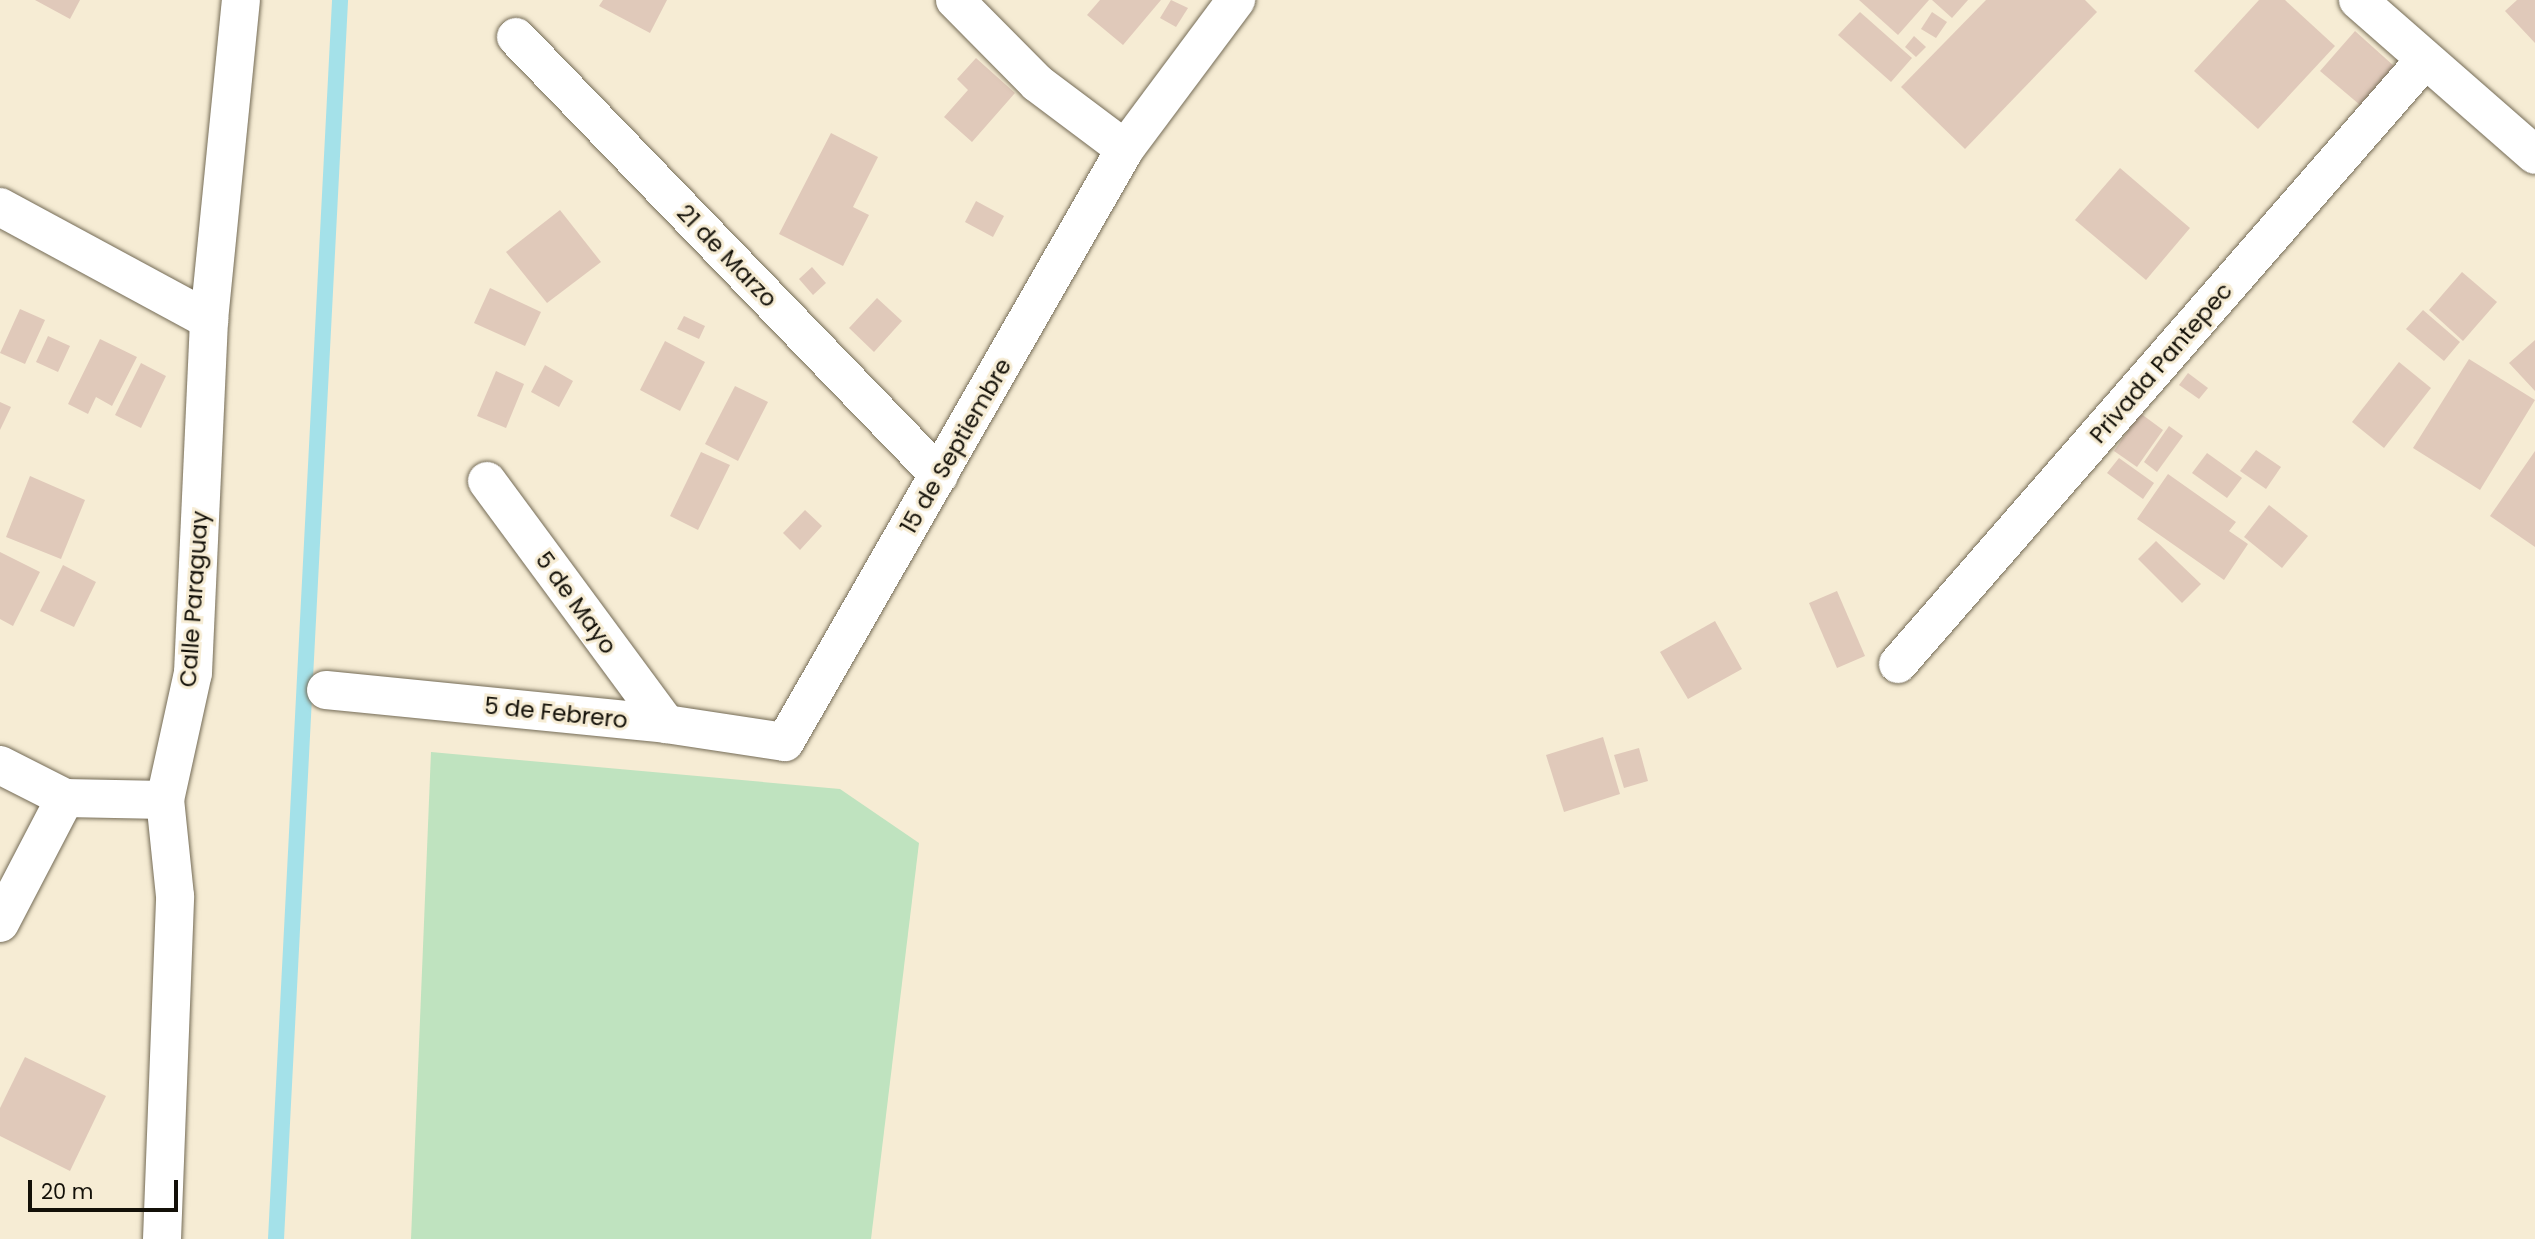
<!DOCTYPE html>
<style>
body{margin:0}
#map{position:relative;width:2535px;height:1239px;overflow:hidden;background:#f6ecd4;font-family:Poppins,sans-serif}
div>[style]{position:absolute}
.green>*{inset:0;background:#bfe3bf}
.stream>*{height:16px;margin:-8px;padding:0 8px;transform-origin:8px;border-radius:8px;background:#a4e1e9}
.building>*{inset:0;background:#e0c9ba}
.roads{filter:drop-shadow(0 0 2px #746b56) drop-shadow(0 0 2px #746b56)}
.minor>*{height:38px;margin:-19px;padding:0 19px;transform-origin:19px;border-radius:19px;background:#fff}
span{translate:-50% -50%;white-space:nowrap;text-align:center;line-height:1.15;-webkit-text-stroke:6px #f6ecd4;paint-order:stroke}
.street-label{font-size:23px;color:#131008}
.scale{position:absolute;left:28px;top:1180px;width:150px;height:32px;box-sizing:border-box;border:4px solid #131008;border-top:0;padding-left:9px;font-size:21px;line-height:24px;white-space:nowrap;color:#131008;-webkit-text-stroke:5px #f6ecd4;paint-order:stroke}
</style>
<div id="map">
<div class="green">
<div style="clip-path:polygon(431px 752px,840px 789px,919px 843px,871px 1239px,411px 1239px)"></div>
</div>
<div class="stream">
<div style="left:276px;top:1239px;width:1241px;rotate:-87.04deg"></div>
</div>
<div class="building">
<div style="clip-path:polygon(35px 0,80px 0,70px 19px)"></div>
<div style="clip-path:polygon(603px 0,667px 0,650px 33px,599px 6px)"></div>
<div style="clip-path:polygon(1100px 0,1161px 0,1123px 45px,1087px 15px)"></div>
<div style="clip-path:polygon(1171px 0,1188px 8px,1176px 27px,1160px 18px)"></div>
<div style="clip-path:polygon(1859px 0,1929px 0,1898px 35px)"></div>
<div style="clip-path:polygon(1932px 0,1968px 0,1952px 18px)"></div>
<div style="clip-path:polygon(1986px 0,2085px 0,2097px 12px,1965px 149px,1901px 87px)"></div>
<div style="clip-path:polygon(2259px 0,2285px 0,2335px 46px,2258px 129px,2194px 71px)"></div>
<div style="clip-path:polygon(2517px 0,2535px 0,2535px 43px,2505px 11px)"></div>
<div style="clip-path:polygon(1860px 12px,1912px 58px,1891px 82px,1838px 35px)"></div>
<div style="clip-path:polygon(1932px 12px,1947px 22px,1936px 38px,1921px 29px)"></div>
<div style="clip-path:polygon(2355px 31px,2394px 66px,2360px 105px,2320px 71px)"></div>
<div style="clip-path:polygon(1914px 36px,1926px 47px,1916px 57px,1905px 47px)"></div>
<div style="clip-path:polygon(976px 58px,1015px 93px,972px 142px,944px 117px,968px 90px,957px 79px)"></div>
<div style="clip-path:polygon(831px 133px,878px 157px,853px 207px,869px 215px,843px 266px,779px 234px)"></div>
<div style="clip-path:polygon(2120px 168px,2190px 228px,2146px 280px,2075px 220px)"></div>
<div style="clip-path:polygon(976px 201px,1004px 216px,993px 237px,965px 222px)"></div>
<div style="clip-path:polygon(560px 210px,601px 262px,547px 303px,506px 252px)"></div>
<div style="clip-path:polygon(812px 267px,826px 283px,813px 295px,799px 279px)"></div>
<div style="clip-path:polygon(2462px 272px,2497px 302px,2463px 341px,2429px 310px)"></div>
<div style="clip-path:polygon(490px 288px,541px 312px,525px 346px,474px 323px)"></div>
<div style="clip-path:polygon(877px 298px,902px 321px,874px 352px,849px 328px)"></div>
<div style="clip-path:polygon(20px 309px,45px 320px,25px 364px,0 353px)"></div>
<div style="clip-path:polygon(2423px 310px,2460px 342px,2444px 361px,2406px 329px)"></div>
<div style="clip-path:polygon(684px 316px,705px 326px,699px 339px,677px 329px)"></div>
<div style="clip-path:polygon(48px 336px,70px 346px,58px 372px,36px 362px)"></div>
<div style="clip-path:polygon(100px 339px,137px 357px,112px 406px,96px 397px,88px 414px,68px 404px)"></div>
<div style="clip-path:polygon(2535px 340px,2535px 391px,2509px 363px)"></div>
<div style="clip-path:polygon(665px 341px,705px 362px,680px 411px,640px 390px)"></div>
<div style="clip-path:polygon(2469px 359px,2535px 400px,2480px 490px,2413px 448px)"></div>
<div style="clip-path:polygon(2399px 362px,2431px 388px,2384px 448px,2352px 422px)"></div>
<div style="clip-path:polygon(141px 363px,166px 376px,141px 428px,115px 415px)"></div>
<div style="clip-path:polygon(545px 365px,573px 381px,559px 407px,531px 392px)"></div>
<div style="clip-path:polygon(496px 371px,524px 384px,506px 428px,477px 416px)"></div>
<div style="clip-path:polygon(2188px 373px,2208px 388px,2199px 399px,2179px 385px)"></div>
<div style="clip-path:polygon(735px 386px,768px 402px,738px 461px,705px 444px)"></div>
<div style="clip-path:polygon(0 402px,11px 407px,0 430px)"></div>
<div style="clip-path:polygon(2140px 413px,2163px 430px,2137px 467px,2114px 451px)"></div>
<div style="clip-path:polygon(2169px 426px,2183px 436px,2157px 472px,2144px 462px)"></div>
<div style="clip-path:polygon(2256px 450px,2281px 467px,2266px 489px,2240px 471px)"></div>
<div style="clip-path:polygon(2535px 451px,2535px 547px,2490px 516px)"></div>
<div style="clip-path:polygon(701px 452px,730px 465px,698px 530px,670px 516px)"></div>
<div style="clip-path:polygon(2207px 453px,2242px 478px,2227px 498px,2192px 473px)"></div>
<div style="clip-path:polygon(2119px 458px,2154px 483px,2143px 499px,2107px 473px)"></div>
<div style="clip-path:polygon(2168px 474px,2236px 522px,2229px 531px,2248px 544px,2224px 580px,2137px 519px)"></div>
<div style="clip-path:polygon(30px 476px,85px 500px,61px 559px,6px 537px)"></div>
<div style="clip-path:polygon(2269px 505px,2308px 536px,2282px 568px,2244px 537px)"></div>
<div style="clip-path:polygon(805px 510px,822px 526px,800px 550px,783px 533px)"></div>
<div style="clip-path:polygon(2156px 541px,2201px 584px,2182px 603px,2138px 559px)"></div>
<div style="clip-path:polygon(0 552px,40px 572px,13px 626px,0 619px)"></div>
<div style="clip-path:polygon(63px 565px,96px 582px,74px 627px,40px 611px)"></div>
<div style="clip-path:polygon(1837px 591px,1865px 656px,1837px 668px,1809px 603px)"></div>
<div style="clip-path:polygon(1715px 621px,1742px 669px,1688px 699px,1660px 652px)"></div>
<div style="clip-path:polygon(1603px 737px,1620px 794px,1564px 812px,1546px 755px)"></div>
<div style="clip-path:polygon(1639px 748px,1648px 781px,1624px 788px,1614px 755px)"></div>
<div style="clip-path:polygon(25px 1057px,106px 1096px,70px 1171px,0 1136px,0 1108px)"></div>
</div>
<div class="roads">
<div class="minor">
<div style="left:955px;top:0;width:117px;rotate:45.3deg"></div>
<div style="left:1037px;top:83px;width:110px;rotate:36.9deg"></div>
<div style="left:2358px;top:0;width:235px;rotate:41.2deg"></div>
<div style="left:516px;top:37px;width:609px;rotate:46deg"></div>
<div style="left:0;top:207px;width:238px;rotate:28.4deg"></div>
<div style="left:487px;top:481px;width:302px;rotate:53.6deg"></div>
<div style="left:1898px;top:664px;width:799px;rotate:-48.91deg"></div>
<div style="left:326px;top:690px;width:342px;rotate:5.7deg"></div>
<div style="left:666px;top:724px;width:120px;rotate:8.6deg"></div>
<div style="left:785px;top:742px;width:684px;rotate:-60.17deg"></div>
<div style="left:1125px;top:149px;width:186px;rotate:-53.3deg"></div>
<div style="left:0;top:765px;width:73px;rotate:26.9deg"></div>
<div style="left:65px;top:798px;width:100px;rotate:1.1deg"></div>
<div style="left:0;top:923px;width:141px;rotate:-62.5deg"></div>
<div style="left:162px;top:1239px;width:343px;rotate:-87.8deg"></div>
<div style="left:175px;top:896px;width:97px;rotate:-95.9deg"></div>
<div style="left:165px;top:800px;width:130px;rotate:-77.6deg"></div>
<div style="left:193px;top:673px;width:353px;rotate:-87.4deg"></div>
<div style="left:209px;top:320px;width:322px;rotate:-84.3deg"></div>
</div>
</div>
<div class="street-label">
<span style="left:727px;top:256px;rotate:46deg">21 de Marzo</span>
<span style="left:2161px;top:363px;rotate:-49deg">Privada Pantepec</span>
<span style="left:956px;top:446px;rotate:-60deg">15 de Septiembre</span>
<span style="left:194px;top:599px;rotate:-86deg">Calle Paraguay</span>
<span style="left:576px;top:603px;rotate:54deg">5 de Mayo</span>
<span style="left:556px;top:713px;rotate:6deg">5 de Febrero</span>
</div>
<div class="scale">20 m</div>
</div>
